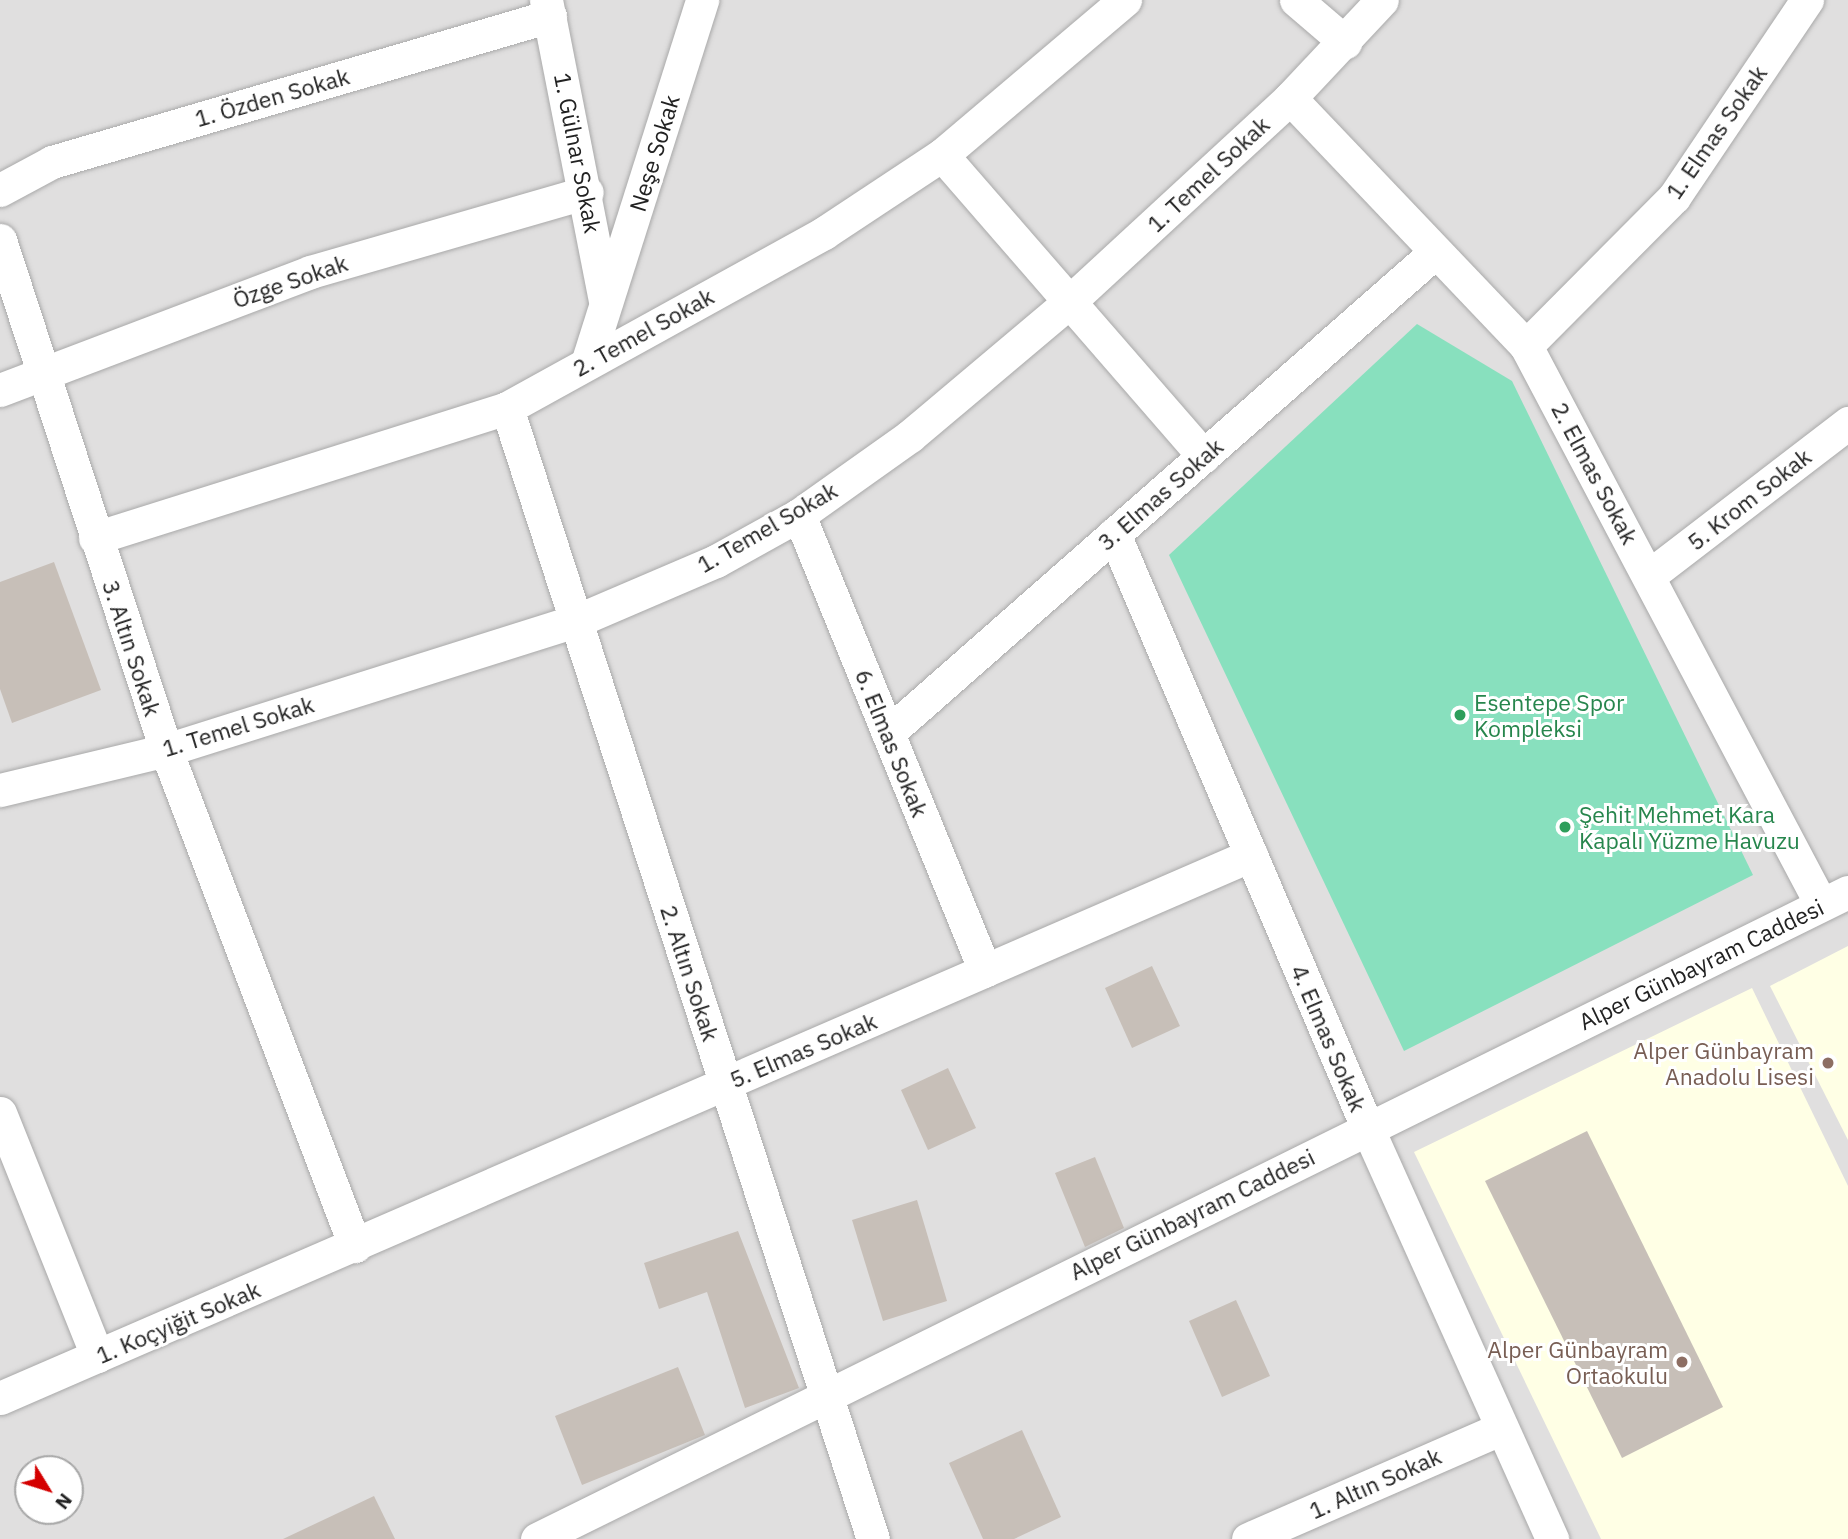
<!DOCTYPE html>
<meta charset="utf-8">
<style>
body{margin:0}
#map{position:relative;width:1848px;height:1539px;overflow:hidden;background:#f2efe9;font-family:"IBM Plex Sans",sans-serif}
div>[style]{position:absolute}
.residential>*{inset:0;background:#e0dfdf}
.education>*{inset:0;background:#ffffe5}
.pitch>*{inset:0;background:#88e0be}
.building>*{inset:0;background:#c7bfb8}
.roads{filter:drop-shadow(0 0 2px #a9a9a9) drop-shadow(0 0 2px #a9a9a9)}
.minor>*{height:33px;margin:-16.5px;padding:0 16.5px;transform-origin:16.5px;border-radius:16.5px;background:#fff}
.dots>*{width:19px;height:19px;translate:-50% -50%;box-sizing:border-box;border:4px solid #fff;border-radius:50%}
span{translate:-50% -50%;white-space:nowrap;text-align:center;line-height:1.15;-webkit-text-stroke:6px #fff;paint-order:stroke}
.street-label{font-size:23px;color:#222}
.leisure-label{font-size:23px;color:#27864d}
.left{translate:0 -50%;text-align:left}
.education-label{font-size:23px;color:#785e54}
.right{translate:-100% -50%;text-align:right}
.north{position:absolute;left:14px;top:1455px;width:70px;height:70px;box-sizing:border-box;background:#fff;border:2px solid #a7a7a7;border-radius:50%;rotate:128deg;font-size:19px;font-weight:700;line-height:28px;text-align:center;color:#222}
.north::after{content:'';display:block;margin:auto;width:24px;height:32px;background:#d40000;clip-path:polygon(50% 0,100% 100%,50% 72%,0 100%)}
</style>
<div id="map">
<div class="residential">
<div style="clip-path:polygon(evenodd,0 0,1848px 0,1848px 1539px,0 1539px,0 0,28px 1469px,70px 1469px,70px 1511px,28px 1511px,28px 1469px)"></div>
</div>
<div class="education">
<div style="clip-path:polygon(1848px 946px,1848px 1140px,1770px 986px)"></div>
<div style="clip-path:polygon(1752px 988px,1848px 1186px,1848px 1539px,1601px 1539px,1414px 1152px)"></div>
</div>
<div class="pitch">
<div style="clip-path:polygon(1417px 324px,1512px 381px,1753px 875px,1404px 1051px,1169px 555px)"></div>
</div>
<div class="building">
<div style="clip-path:polygon(54px 562px,101px 690px,12px 723px,0 689px,0 582px)"></div>
<div style="clip-path:polygon(1152px 966px,1180px 1026px,1132px 1048px,1105px 988px)"></div>
<div style="clip-path:polygon(948px 1068px,976px 1128px,928px 1150px,901px 1090px)"></div>
<div style="clip-path:polygon(1587px 1131px,1723px 1407px,1622px 1458px,1485px 1181px)"></div>
<div style="clip-path:polygon(1095px 1157px,1124px 1228px,1085px 1247px,1055px 1173px)"></div>
<div style="clip-path:polygon(917px 1200px,947px 1301px,883px 1321px,852px 1220px)"></div>
<div style="clip-path:polygon(738px 1231px,799px 1388px,745px 1408px,707px 1292px,659px 1309px,644px 1263px)"></div>
<div style="clip-path:polygon(1236px 1300px,1270px 1376px,1222px 1397px,1189px 1321px)"></div>
<div style="clip-path:polygon(678px 1367px,705px 1435px,582px 1485px,555px 1416px)"></div>
<div style="clip-path:polygon(1022px 1430px,1061px 1517px,1014px 1539px,983px 1539px,949px 1463px)"></div>
<div style="clip-path:polygon(374px 1496px,395px 1539px,283px 1539px)"></div>
</div>
<div class="roads">
<div class="minor">
<div style="left:546px;top:0;width:306px;rotate:78.9deg"></div>
<div style="left:1296px;top:0;width:65px;rotate:40.6deg"></div>
<div style="left:1290px;top:98px;width:342px;rotate:46.4deg"></div>
<div style="left:1526px;top:346px;width:631px;rotate:62.14deg"></div>
<div style="left:942px;top:155px;width:399px;rotate:49deg"></div>
<div style="left:0;top:190px;width:59px;rotate:-28.3deg"></div>
<div style="left:52px;top:162px;width:519px;rotate:-16.34deg"></div>
<div style="left:0;top:240px;width:536px;rotate:71.97deg"></div>
<div style="left:166px;top:750px;width:531px;rotate:69.14deg"></div>
<div style="left:1526px;top:346px;width:210px;rotate:-45.2deg"></div>
<div style="left:1674px;top:197px;width:238px;rotate:-56deg"></div>
<div style="left:588px;top:360px;width:378px;rotate:-72.4deg"></div>
<div style="left:0;top:390px;width:332px;rotate:-20.8deg"></div>
<div style="left:310px;top:272px;width:288px;rotate:-16.1deg"></div>
<div style="left:507px;top:408px;width:1189px;rotate:72.07deg"></div>
<div style="left:799px;top:515px;width:492px;rotate:67.8deg"></div>
<div style="left:1114px;top:534px;width:645px;rotate:66.89deg"></div>
<div style="left:1367px;top:1127px;width:452px;rotate:65.8deg"></div>
<div style="left:95px;top:538px;width:432px;rotate:-17.5deg"></div>
<div style="left:507px;top:408px;width:362px;rotate:-28.9deg"></div>
<div style="left:824px;top:233px;width:141px;rotate:-33.5deg"></div>
<div style="left:942px;top:155px;width:240px;rotate:-40.3deg"></div>
<div style="left:1650px;top:575px;width:250px;rotate:-37.5deg"></div>
<div style="left:888px;top:733px;width:726px;rotate:-41.31deg"></div>
<div style="left:0;top:790px;width:171px;rotate:-13.5deg"></div>
<div style="left:166px;top:750px;width:430px;rotate:-17.5deg"></div>
<div style="left:576px;top:621px;width:152px;rotate:-23.2deg"></div>
<div style="left:716px;top:561px;width:95px;rotate:-29deg"></div>
<div style="left:799px;top:515px;width:136px;rotate:-35.4deg"></div>
<div style="left:910px;top:436px;width:205px;rotate:-40.1deg"></div>
<div style="left:1067px;top:304px;width:304px;rotate:-42.7deg"></div>
<div style="left:1290px;top:98px;width:134px;rotate:-46.8deg"></div>
<div style="left:0;top:1113px;width:262px;rotate:68.2deg"></div>
<div style="left:0;top:1398px;width:1364px;rotate:-23.46deg"></div>
<div style="left:537px;top:1539px;width:1462px;rotate:-26.27deg"></div>
<div style="left:1248px;top:1539px;width:277px;rotate:-23.6deg"></div>
</div>
</div>
<div class="dots">
<div style="left:1460px;top:715px;background:#2e9e5b"></div>
<div style="left:1565px;top:827px;background:#2e9e5b"></div>
<div style="left:1828px;top:1063px;background:#8d6e63"></div>
<div style="left:1682px;top:1362px;background:#8d6e63"></div>
</div>
<div class="street-label">
<span style="left:272px;top:97px;rotate:-16deg">1. Özden Sokak</span>
<span style="left:1716px;top:132px;rotate:-55deg">1. Elmas Sokak</span>
<span style="left:578px;top:153px;rotate:79deg">1. Gülnar Sokak</span>
<span style="left:654px;top:153px;rotate:-73deg">Neşe Sokak</span>
<span style="left:1208px;top:174px;rotate:-43deg">1. Temel Sokak</span>
<span style="left:290px;top:281px;rotate:-19deg">Özge Sokak</span>
<span style="left:643px;top:332px;rotate:-29deg">2. Temel Sokak</span>
<span style="left:1595px;top:473px;rotate:62deg">2. Elmas Sokak</span>
<span style="left:1160px;top:494px;rotate:-41deg">3. Elmas Sokak</span>
<span style="left:1749px;top:499px;rotate:-38deg">5. Krom Sokak</span>
<span style="left:767px;top:527px;rotate:-30deg">1. Temel Sokak</span>
<span style="left:132px;top:648px;rotate:72deg">3. Altın Sokak</span>
<span style="left:238px;top:726px;rotate:-17deg">1. Temel Sokak</span>
<span style="left:892px;top:743px;rotate:68deg">6. Elmas Sokak</span>
<span style="left:1701px;top:964px;rotate:-26deg">Alper Günbayram Caddesi</span>
<span style="left:690px;top:973px;rotate:72deg">2. Altın Sokak</span>
<span style="left:1329px;top:1038px;rotate:67deg">4. Elmas Sokak</span>
<span style="left:803px;top:1050px;rotate:-23deg">5. Elmas Sokak</span>
<span style="left:1192px;top:1214px;rotate:-26deg">Alper Günbayram Caddesi</span>
<span style="left:178px;top:1322px;rotate:-23deg">1. Koçyiğit Sokak</span>
<span style="left:1375px;top:1483px;rotate:-24deg">1. Altın Sokak</span>
</div>
<div class="leisure-label">
<span class="left" style="left:1474px;top:715px">Esentepe Spor<br>Kompleksi</span>
<span class="left" style="left:1579px;top:827px">Şehit Mehmet Kara<br>Kapalı Yüzme Havuzu</span>
</div>
<div class="education-label">
<span class="right" style="left:1814px;top:1063px">Alper Günbayram<br>Anadolu Lisesi</span>
<span class="right" style="left:1668px;top:1362px">Alper Günbayram<br>Ortaokulu</span>
</div>
<div class="north">N</div>
</div>
